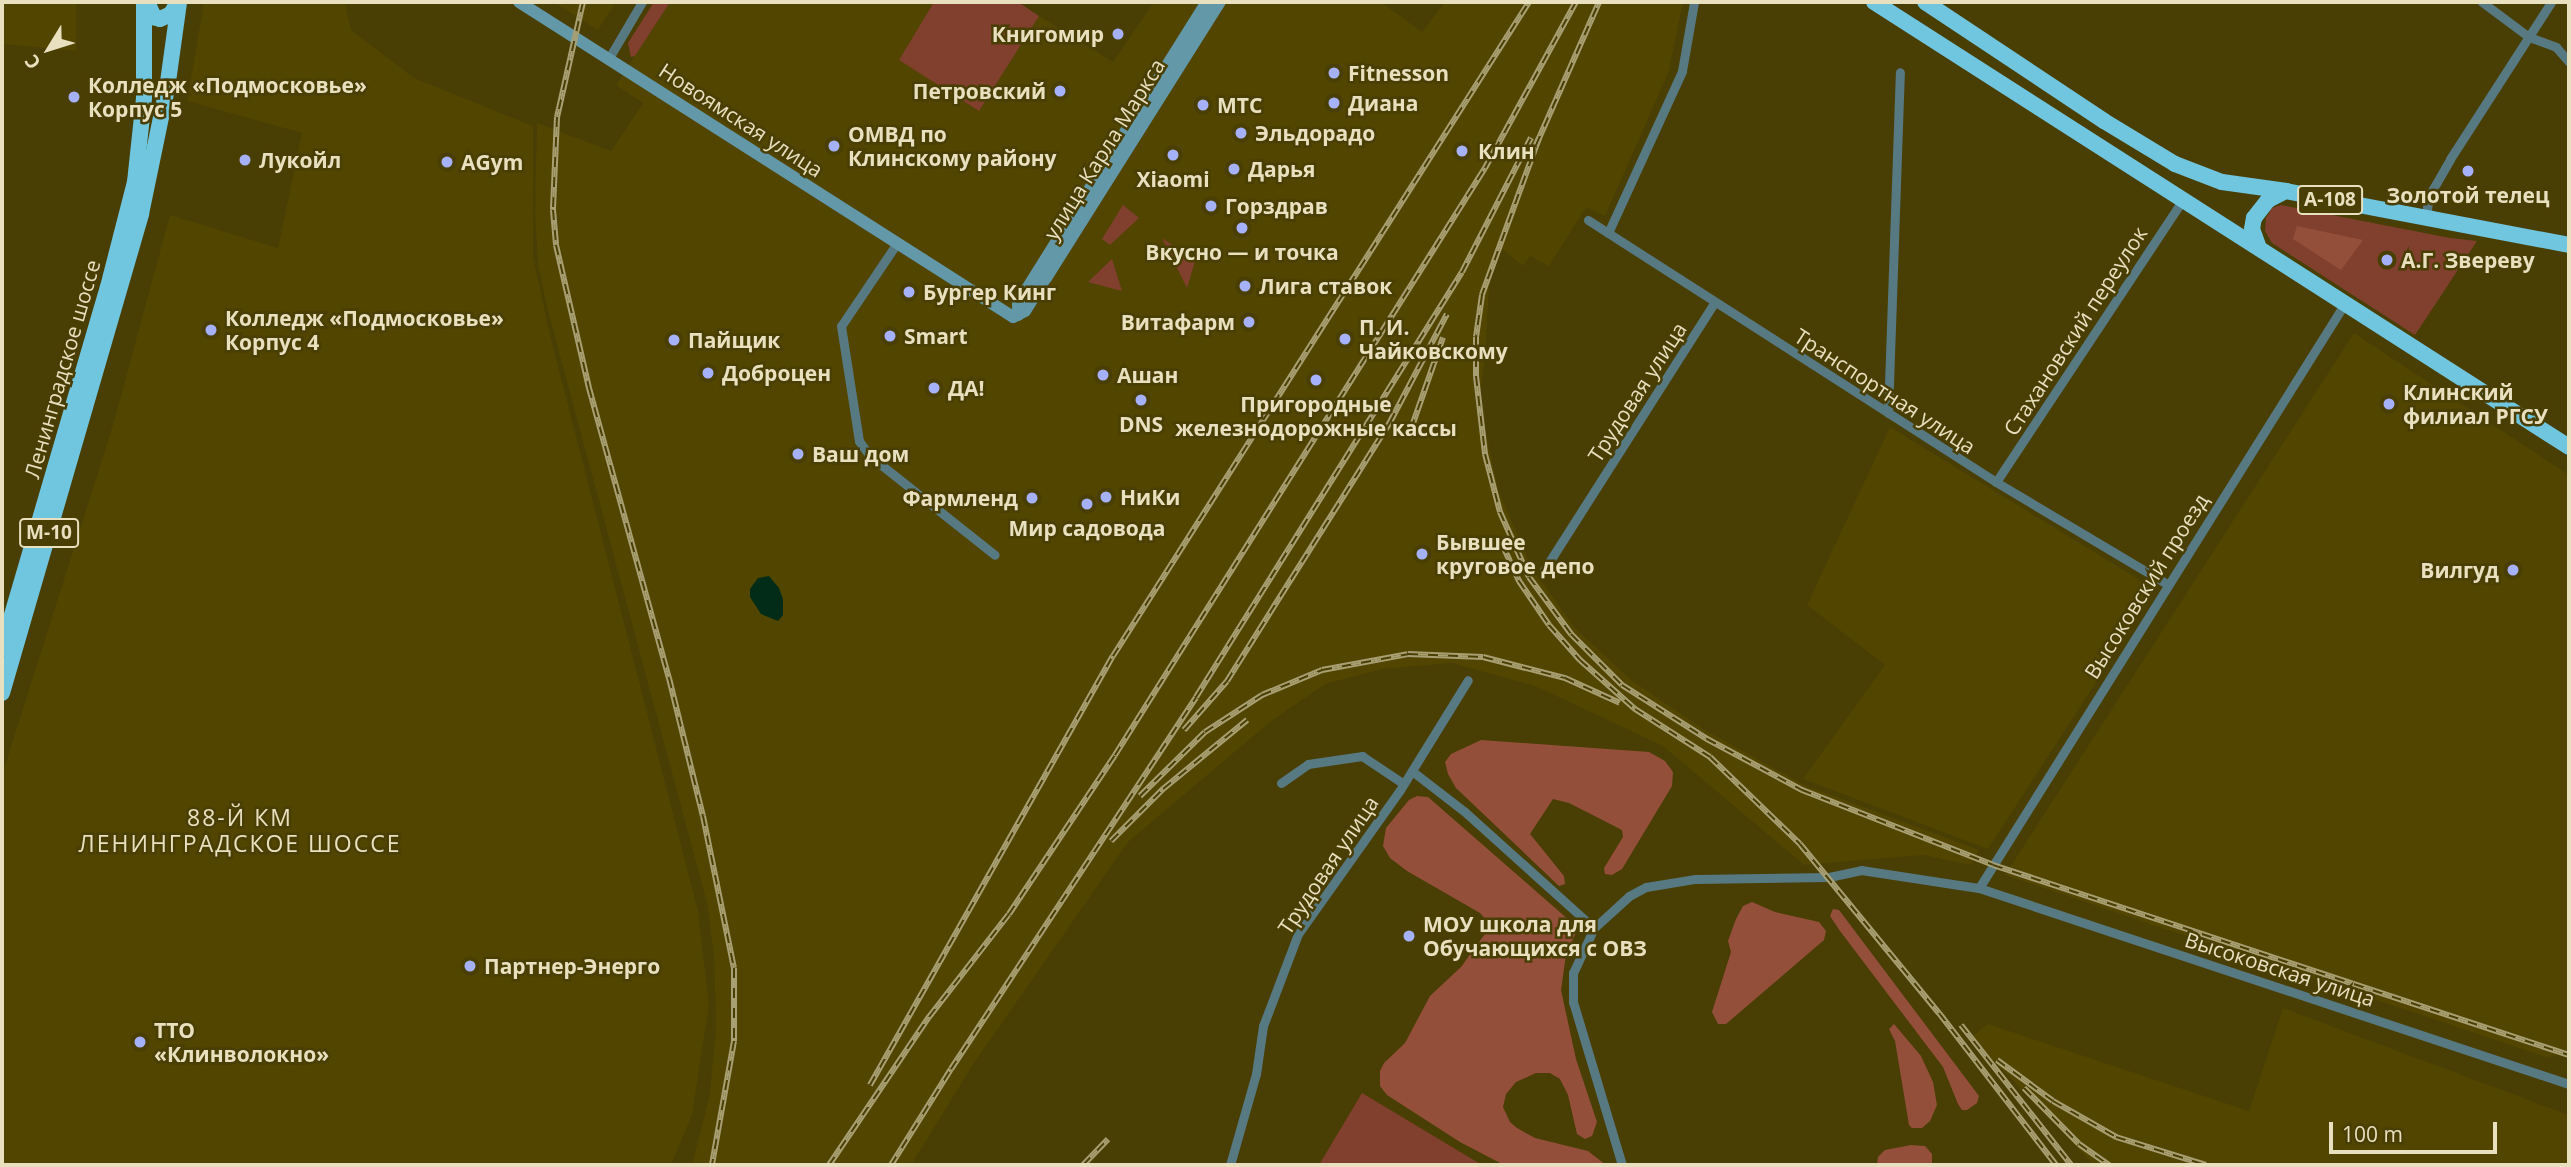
<!DOCTYPE html>
<meta charset="utf-8">
<style>
body{margin:0}
#map{position:relative;width:2571px;height:1167px;overflow:hidden;background:#493e04;font-family:"Open Sans",sans-serif}
div>[style]{position:absolute}
.built>*{inset:0;background:#514500}
.green>*{inset:0;background:#81402d}
.forest>*{inset:0;background:#944f3b}
.water>*{inset:0;background:#032c18}
.street>*{height:9px;margin:-4.5px;padding:0 4.5px;transform-origin:4.5px;border-radius:4.5px;background:#577982}
.secondary>*{height:12px;margin:-6px;padding:0 6px;transform-origin:6px;border-radius:6px;background:#6298a7}
.highway>*{height:16px;margin:-8px;padding:0 8px;transform-origin:8px;border-radius:8px;background:#6fc6de}
.rail>*{height:6px;margin-top:-3px;transform-origin:0;background:repeating-linear-gradient(90deg,#493e04 0 10px,#a89f73 0 20px);box-sizing:border-box;border-block:2px solid #a89f73}
.dots>*{width:19px;height:19px;translate:-50% -50%;box-sizing:border-box;border:4px solid #493e04;border-radius:50%}
span{translate:-50% -50%;white-space:nowrap;text-align:center;line-height:1.15;-webkit-text-stroke:5px #493e04;paint-order:stroke}
.shield-label span{padding:2px 5px;background:#493e04;border:2px solid;border-radius:5px;-webkit-text-stroke-width:0}
.shield-label{font-size:19px;color:#e8e0bf;font-weight:700}
.poi-label{font-size:21px;color:#e8e0bf;font-weight:700}
.right{translate:-100% -50%;text-align:right}
.left{translate:0 -50%;text-align:left}
.street-label{font-size:21px;color:#e8e0bf}
.neighbourhood-label{font-size:23px;color:#e8e0bf;letter-spacing:2px}
.frame{position:absolute;inset:0;border:4px solid #e8e0bf;pointer-events:none}
.north{position:absolute;left:14px;top:14px;width:70px;height:70px;-webkit-text-stroke:5px #493e04;paint-order:stroke;rotate:232deg;font-size:19px;font-weight:700;line-height:28px;text-align:center;color:#e8e0bf}
.north::after{content:'';display:block;margin:auto;width:24px;height:32px;background:#e8e0bf;clip-path:polygon(50% 0,100% 100%,50% 72%,0 100%)}
.scale{position:absolute;left:2329px;top:1122px;width:168px;height:32px;box-sizing:border-box;border:4px solid #e8e0bf;border-top:0;padding-left:9px;font-size:21px;line-height:24px;white-space:nowrap;color:#e8e0bf;-webkit-text-stroke:5px #493e04;paint-order:stroke}
</style>
<div id="map">
<div class="built">
<div style="clip-path:polygon(2px 2px,76px 2px,76px 51px,2px 44px)"></div>
<div style="clip-path:polygon(204px 2px,345px 2px,351px 30px,414px 78px,533px 126px,533px 256px,549px 331px,698px 911px,709px 1005px,692px 1115px,671px 1165px,2px 1165px,2px 775px,113px 425px,170px 215px,278px 248px,302px 133px,187px 101px)"></div>
<div style="clip-path:polygon(553px 2px,616px 2px,598px 30px)"></div>
<div style="clip-path:polygon(670px 2px,934px 2px,899px 60px,979px 111px,1039px 16px,1113px 62px,1154px 2px,1381px 2px,1422px 32px,1445px 2px,1683px 2px,1669px 71px,1605px 216px,1586px 207px,1549px 266px,1530px 256px,1523px 266px,1502px 249px,1490px 271px,1485px 358px,1479px 400px,1498px 490px,1531px 566px,1574px 627px,1631px 680px,1705px 730px,1804px 785px,1979px 850px,1971px 865px,1923px 855px,1804px 865px,1663px 746px,1535px 686px,1452px 663px,1382px 669px,1325px 684px,1270px 722px,1128px 842px,974px 1063px,911px 1165px,692px 1165px,710px 1094px,716px 1026px,714px 956px,707px 903px,547px 307px,538px 265px,535px 214px,537px 123px,611px 151px,643px 103px,616px 85px)"></div>
<div style="clip-path:polygon(2354px 333px,2569px 475px,2569px 1059px,2557px 1055px,2549px 1058px,2005px 875px)"></div>
<div style="clip-path:polygon(1890px 427px,2156px 590px,1988px 849px,1803px 779px,1885px 665px,1807px 605px)"></div>
<div style="clip-path:polygon(2283px 1008px,2569px 1115px,2569px 1165px,2094px 1165px,1971px 1037px,1988px 1024px,2249px 1111px)"></div>
</div>
<div class="green">
<div style="clip-path:polygon(654px 2px,670px 2px,635px 56px,631px 57px,628px 43px)"></div>
<div style="clip-path:polygon(934px 2px,1018px 2px,1039px 16px,979px 111px,899px 60px)"></div>
<div style="clip-path:polygon(1123px 205px,1139px 218px,1110px 245px,1102px 239px)"></div>
<div style="clip-path:polygon(2281px 205px,2450px 238px,2477px 241px,2415px 335px,2272px 243px,2265px 231px,2266px 218px,2272px 208px)"></div>
<div style="clip-path:polygon(1162px 238px,1195px 261px,1187px 288px)"></div>
<div style="clip-path:polygon(1112px 259px,1122px 291px,1088px 282px)"></div>
<div style="clip-path:polygon(1362px 1093px,1482px 1165px,1319px 1165px)"></div>
</div>
<div class="forest">
<div style="clip-path:polygon(2297px 226px,2363px 240px,2341px 270px,2293px 239px)"></div>
<div style="clip-path:polygon(1481px 740px,1649px 752px,1665px 761px,1673px 772px,1672px 786px,1622px 869px,1612px 875px,1605px 874px,1604px 868px,1623px 837px,1622px 830px,1569px 803px,1553px 799px,1530px 834px,1564px 876px,1565px 884px,1559px 886px,1456px 788px,1448px 774px,1445px 762px,1451px 754px)"></div>
<div style="clip-path:polygon(1417px 796px,1428px 797px,1578px 928px,1566px 955px,1561px 990px,1576px 1059px,1597px 1122px,1592px 1136px,1585px 1139px,1577px 1134px,1568px 1095px,1560px 1079px,1550px 1073px,1536px 1073px,1516px 1082px,1506px 1094px,1503px 1107px,1510px 1122px,1517px 1128px,1535px 1138px,1588px 1151px,1606px 1165px,1504px 1165px,1460px 1142px,1387px 1095px,1380px 1086px,1380px 1071px,1384px 1063px,1405px 1043px,1430px 996px,1461px 967px,1487px 931px,1486px 920px,1480px 913px,1407px 871px,1390px 858px,1383px 846px,1386px 828px,1409px 800px)"></div>
<div style="clip-path:polygon(1752px 902px,1775px 912px,1819px 922px,1826px 931px,1824px 940px,1726px 1024px,1718px 1024px,1712px 1012px,1731px 952px,1728px 941px,1736px 919px,1743px 906px)"></div>
<div style="clip-path:polygon(1833px 909px,1839px 910px,1979px 1096px,1977px 1103px,1967px 1110px,1962px 1110px,1958px 1104px,1943px 1067px,1840px 931px,1830px 916px)"></div>
<div style="clip-path:polygon(1894px 1024px,1921px 1056px,1933px 1082px,1937px 1105px,1930px 1121px,1922px 1128px,1912px 1128px,1909px 1125px,1895px 1041px,1889px 1029px)"></div>
<div style="clip-path:polygon(1911px 1145px,1925px 1146px,1932px 1154px,1932px 1165px,1877px 1165px,1878px 1157px,1885px 1150px)"></div>
</div>
<div class="water">
<div style="clip-path:polygon(769px 576px,779px 588px,783px 599px,783px 615px,778px 621px,761px 614px,750px 597px,750px 589px,758px 578px)"></div>
</div>
<div class="street">
<div style="left:2482px;top:2px;width:59px;rotate:36.7deg"></div>
<div style="left:2529px;top:37px;width:29px;rotate:20deg"></div>
<div style="left:2556px;top:47px;width:20px;rotate:49deg"></div>
<div style="left:609px;top:58px;width:65px;rotate:-59.5deg"></div>
<div style="left:1588px;top:220px;width:485px;rotate:32.7deg"></div>
<div style="left:1996px;top:482px;width:199px;rotate:30.8deg"></div>
<div style="left:2428px;top:220px;width:13px;rotate:-94deg"></div>
<div style="left:2427px;top:207px;width:19px;rotate:-72deg"></div>
<div style="left:2433px;top:189px;width:34px;rotate:-60deg"></div>
<div style="left:2450px;top:159px;width:187px;rotate:-57.2deg"></div>
<div style="left:1608px;top:233px;width:178px;rotate:-65.4deg"></div>
<div style="left:1682px;top:71px;width:70px;rotate:-80.1deg"></div>
<div style="left:897px;top:243px;width:100px;rotate:124deg"></div>
<div style="left:841px;top:326px;width:116px;rotate:81.1deg"></div>
<div style="left:859px;top:441px;width:19px;rotate:54deg"></div>
<div style="left:870px;top:456px;width:159px;rotate:38.4deg"></div>
<div style="left:1888px;top:413px;width:341px;rotate:-88deg"></div>
<div style="left:1996px;top:482px;width:339px;rotate:-56.5deg"></div>
<div style="left:1544px;top:570px;width:317px;rotate:-57.5deg"></div>
<div style="left:1412px;top:771px;width:67px;rotate:37.7deg"></div>
<div style="left:1465px;top:812px;width:173px;rotate:42deg"></div>
<div style="left:1281px;top:783px;width:33px;rotate:-35deg"></div>
<div style="left:1308px;top:764px;width:55px;rotate:-8.4deg"></div>
<div style="left:1362px;top:756px;width:50px;rotate:33.7deg"></div>
<div style="left:1979px;top:888px;width:690px;rotate:-57.97deg"></div>
<div style="left:1230px;top:1165px;width:95px;rotate:-74.1deg"></div>
<div style="left:1256px;top:1074px;width:49px;rotate:-81.7deg"></div>
<div style="left:1263px;top:1026px;width:98px;rotate:-69.2deg"></div>
<div style="left:1298px;top:934px;width:176px;rotate:-54.7deg"></div>
<div style="left:1400px;top:790px;width:129px;rotate:-58.3deg"></div>
<div style="left:1622px;top:1165px;width:170px;rotate:-106.7deg"></div>
<div style="left:1573px;top:1002px;width:29px;rotate:-90deg"></div>
<div style="left:1573px;top:973px;width:50px;rotate:-65deg"></div>
<div style="left:1594px;top:928px;width:47px;rotate:-42.4deg"></div>
<div style="left:1629px;top:896px;width:19px;rotate:-28deg"></div>
<div style="left:1646px;top:887px;width:50px;rotate:-9.3deg"></div>
<div style="left:1695px;top:879px;width:134px;rotate:-0.9deg"></div>
<div style="left:1829px;top:877px;width:33px;rotate:-12deg"></div>
<div style="left:1861px;top:870px;width:119px;rotate:8.7deg"></div>
<div style="left:1979px;top:888px;width:622px;rotate:18.38deg"></div>
</div>
<div class="secondary">
<div style="left:519px;top:2px;width:586px;rotate:32.52deg"></div>
<div style="left:1013px;top:317px;width:13px;rotate:-27deg"></div>
<div style="left:1025px;top:311px;width:39px;rotate:-58deg"></div>
<div style="left:1046px;top:278px;width:326px;rotate:-57.8deg"></div>
<div style="left:1018px;top:315px;width:12px;rotate:-90deg"></div>
<div style="left:1018px;top:303px;width:355px;rotate:-57.9deg"></div>
</div>
<div class="highway">
<div style="left:147px;top:2px;width:17px;rotate:65deg"></div>
<div style="left:154px;top:17px;width:6px;rotate:18deg"></div>
<div style="left:160px;top:19px;width:12px;rotate:-24deg"></div>
<div style="left:171px;top:14px;width:14px;rotate:-60deg"></div>
<div style="left:1874px;top:2px;width:825px;rotate:32.63deg"></div>
<div style="left:1925px;top:2px;width:215px;rotate:33.6deg"></div>
<div style="left:2104px;top:121px;width:83px;rotate:31.2deg"></div>
<div style="left:2175px;top:164px;width:50px;rotate:21deg"></div>
<div style="left:2222px;top:182px;width:65px;rotate:8deg"></div>
<div style="left:2286px;top:191px;width:288px;rotate:10.8deg"></div>
<div style="left:2259px;top:248px;width:20px;rotate:-110deg"></div>
<div style="left:2252px;top:229px;width:11px;rotate:-80deg"></div>
<div style="left:2254px;top:218px;width:23px;rotate:-52deg"></div>
<div style="left:2268px;top:200px;width:20px;rotate:-27deg"></div>
<div style="left:2px;top:649px;width:377px;rotate:-73.7deg"></div>
<div style="left:108px;top:287px;width:108px;rotate:-75.6deg"></div>
<div style="left:135px;top:182px;width:84px;rotate:-83.9deg"></div>
<div style="left:144px;top:98px;width:96px;rotate:-90deg"></div>
<div style="left:2px;top:693px;width:499px;rotate:-73.8deg"></div>
<div style="left:141px;top:214px;width:128px;rotate:-78.3deg"></div>
<div style="left:167px;top:89px;width:88px;rotate:-82.1deg"></div>
</div>
<div class="rail">
<div style="left:583px;top:2px;width:118px;rotate:102.7deg"></div>
<div style="left:557px;top:117px;width:93px;rotate:92.5deg"></div>
<div style="left:553px;top:210px;width:35px;rotate:85deg"></div>
<div style="left:556px;top:245px;width:147px;rotate:77deg"></div>
<div style="left:589px;top:388px;width:301px;rotate:74.6deg"></div>
<div style="left:669px;top:678px;width:142px;rotate:76.2deg"></div>
<div style="left:703px;top:816px;width:155px;rotate:78.5deg"></div>
<div style="left:734px;top:968px;width:73px;rotate:90deg"></div>
<div style="left:734px;top:1041px;width:126px;rotate:100.1deg"></div>
<div style="left:1539px;top:138px;width:167px;rotate:110deg"></div>
<div style="left:1482px;top:295px;width:42px;rotate:98.1deg"></div>
<div style="left:1476px;top:337px;width:39px;rotate:90deg"></div>
<div style="left:1476px;top:376px;width:79px;rotate:83.4deg"></div>
<div style="left:1485px;top:454px;width:60px;rotate:75.5deg"></div>
<div style="left:1500px;top:512px;width:71px;rotate:66deg"></div>
<div style="left:1529px;top:577px;width:71px;rotate:53.6deg"></div>
<div style="left:1571px;top:634px;width:72px;rotate:45deg"></div>
<div style="left:1622px;top:685px;width:101px;rotate:32.4deg"></div>
<div style="left:1707px;top:739px;width:108px;rotate:28.2deg"></div>
<div style="left:1802px;top:790px;width:205px;rotate:21.4deg"></div>
<div style="left:1993px;top:865px;width:607px;rotate:18.26deg"></div>
<div style="left:1536px;top:145px;width:156px;rotate:-66.2deg"></div>
<div style="left:1411px;top:429px;width:97px;rotate:-70.8deg"></div>
<div style="left:1502px;top:544px;width:41px;rotate:65.3deg"></div>
<div style="left:1519px;top:581px;width:53px;rotate:55.7deg"></div>
<div style="left:1549px;top:625px;width:47px;rotate:48.5deg"></div>
<div style="left:1580px;top:660px;width:74px;rotate:41.7deg"></div>
<div style="left:1635px;top:709px;width:89px;rotate:32.6deg"></div>
<div style="left:1710px;top:757px;width:125px;rotate:44deg"></div>
<div style="left:1800px;top:844px;width:219px;rotate:50.6deg"></div>
<div style="left:1939px;top:1013px;width:192px;rotate:52.4deg"></div>
<div style="left:1184px;top:730px;width:65px;rotate:-48.7deg"></div>
<div style="left:1227px;top:681px;width:306px;rotate:-57.8deg"></div>
<div style="left:1390px;top:422px;width:122px;rotate:-62.2deg"></div>
<div style="left:1140px;top:796px;width:91px;rotate:-44.6deg"></div>
<div style="left:1205px;top:732px;width:68px;rotate:-33deg"></div>
<div style="left:1262px;top:695px;width:65px;rotate:-22.6deg"></div>
<div style="left:1322px;top:670px;width:87px;rotate:-10.5deg"></div>
<div style="left:1408px;top:654px;width:75px;rotate:2.3deg"></div>
<div style="left:1483px;top:657px;width:85px;rotate:14.4deg"></div>
<div style="left:1565px;top:678px;width:60px;rotate:24.4deg"></div>
<div style="left:1111px;top:841px;width:74px;rotate:-45deg"></div>
<div style="left:1163px;top:789px;width:109px;rotate:-39.4deg"></div>
<div style="left:1961px;top:1025px;width:178px;rotate:51.8deg"></div>
<div style="left:1997px;top:1060px;width:69px;rotate:36.2deg"></div>
<div style="left:2053px;top:1101px;width:73px;rotate:29.7deg"></div>
<div style="left:2116px;top:1137px;width:94px;rotate:17.3deg"></div>
<div style="left:870px;top:1085px;width:493px;rotate:-60.5deg"></div>
<div style="left:1113px;top:656px;width:775px;rotate:-57.54deg"></div>
<div style="left:2024px;top:1088px;width:78px;rotate:45.5deg"></div>
<div style="left:2079px;top:1144px;width:37px;rotate:35deg"></div>
<div style="left:829px;top:1165px;width:179px;rotate:-56deg"></div>
<div style="left:929px;top:1017px;width:130px;rotate:-52.2deg"></div>
<div style="left:1009px;top:914px;width:191px;rotate:-56.3deg"></div>
<div style="left:1115px;top:755px;width:694px;rotate:-57.78deg"></div>
<div style="left:1485px;top:168px;width:189px;rotate:-61.3deg"></div>
<div style="left:891px;top:1165px;width:113px;rotate:-58deg"></div>
<div style="left:951px;top:1069px;width:445px;rotate:-56.6deg"></div>
<div style="left:1196px;top:697px;width:501px;rotate:-57.96deg"></div>
<div style="left:1462px;top:272px;width:151px;rotate:-62.8deg"></div>
<div style="left:1054px;top:1165px;width:1px;rotate:-90deg"></div>
<div style="left:1083px;top:1165px;width:36px;rotate:-46deg"></div>
</div>
<div class="dots">
<div style="left:1118px;top:34px;background:#a6b1fc"></div>
<div style="left:1334px;top:73px;background:#a6b1fc"></div>
<div style="left:1060px;top:91px;background:#a6b1fc"></div>
<div style="left:74px;top:97px;background:#a6b1fc"></div>
<div style="left:1334px;top:103px;background:#a6b1fc"></div>
<div style="left:1203px;top:105px;background:#a6b1fc"></div>
<div style="left:1241px;top:133px;background:#a6b1fc"></div>
<div style="left:834px;top:146px;background:#a6b1fc"></div>
<div style="left:1462px;top:151px;background:#a6b1fc"></div>
<div style="left:1173px;top:155px;background:#a6b1fc"></div>
<div style="left:245px;top:160px;background:#a6b1fc"></div>
<div style="left:447px;top:162px;background:#a6b1fc"></div>
<div style="left:1234px;top:169px;background:#a6b1fc"></div>
<div style="left:2468px;top:171px;background:#a6b1fc"></div>
<div style="left:1211px;top:206px;background:#a6b1fc"></div>
<div style="left:1242px;top:228px;background:#a6b1fc"></div>
<div style="left:2387px;top:260px;background:#a6b1fc"></div>
<div style="left:1245px;top:286px;background:#a6b1fc"></div>
<div style="left:909px;top:292px;background:#a6b1fc"></div>
<div style="left:1249px;top:322px;background:#a6b1fc"></div>
<div style="left:211px;top:330px;background:#a6b1fc"></div>
<div style="left:890px;top:336px;background:#a6b1fc"></div>
<div style="left:1345px;top:339px;background:#a6b1fc"></div>
<div style="left:674px;top:340px;background:#a6b1fc"></div>
<div style="left:708px;top:373px;background:#a6b1fc"></div>
<div style="left:1103px;top:375px;background:#a6b1fc"></div>
<div style="left:1316px;top:380px;background:#a6b1fc"></div>
<div style="left:934px;top:388px;background:#a6b1fc"></div>
<div style="left:1141px;top:400px;background:#a6b1fc"></div>
<div style="left:2389px;top:404px;background:#a6b1fc"></div>
<div style="left:798px;top:454px;background:#a6b1fc"></div>
<div style="left:1106px;top:497px;background:#a6b1fc"></div>
<div style="left:1032px;top:498px;background:#a6b1fc"></div>
<div style="left:1087px;top:504px;background:#a6b1fc"></div>
<div style="left:1422px;top:554px;background:#a6b1fc"></div>
<div style="left:2513px;top:570px;background:#a6b1fc"></div>
<div style="left:1409px;top:936px;background:#a6b1fc"></div>
<div style="left:470px;top:966px;background:#a6b1fc"></div>
<div style="left:140px;top:1042px;background:#a6b1fc"></div>
</div>
<div class="shield-label">
<span style="left:2330px;top:200px">А-108</span>
<span style="left:49px;top:533px">М-10</span>
</div>
<div class="poi-label">
<span class="right" style="left:1104px;top:34px">Книгомир</span>
<span class="left" style="left:1348px;top:73px">Fitnesson</span>
<span class="left" style="left:88px;top:97px">Колледж «Подмосковье»<br>Корпус 5</span>
<span class="right" style="left:1046px;top:91px">Петровский</span>
<span class="left" style="left:1348px;top:103px">Диана</span>
<span class="left" style="left:1217px;top:105px">МТС</span>
<span class="left" style="left:1255px;top:133px">Эльдорадо</span>
<span class="left" style="left:848px;top:146px">ОМВД по<br>Клинскому району</span>
<span class="left" style="left:1478px;top:151px">Клин</span>
<span class="left" style="left:259px;top:160px">Лукойл</span>
<span class="left" style="left:461px;top:162px">AGym</span>
<span class="left" style="left:1248px;top:169px">Дарья</span>
<span style="left:1173px;top:179px">Xiaomi</span>
<span style="left:2468px;top:195px">Золотой телец</span>
<span class="left" style="left:1225px;top:206px">Горздрав</span>
<span style="left:1242px;top:252px">Вкусно — и точка</span>
<span class="left" style="left:2401px;top:260px">А.Г. Звереву</span>
<span class="left" style="left:1259px;top:286px">Лига ставок</span>
<span class="left" style="left:923px;top:292px">Бургер Кинг</span>
<span class="left" style="left:225px;top:330px">Колледж «Подмосковье»<br>Корпус 4</span>
<span class="right" style="left:1235px;top:322px">Витафарм</span>
<span class="left" style="left:1359px;top:339px">П. И.<br>Чайковскому</span>
<span class="left" style="left:904px;top:336px">Smart</span>
<span class="left" style="left:688px;top:340px">Пайщик</span>
<span class="left" style="left:722px;top:373px">Доброцен</span>
<span class="left" style="left:1117px;top:375px">Ашан</span>
<span class="left" style="left:948px;top:388px">ДА!</span>
<span class="left" style="left:2403px;top:404px">Клинский<br>филиал РГСУ</span>
<span style="left:1316px;top:416px">Пригородные<br>железнодорожные кассы</span>
<span style="left:1141px;top:424px">DNS</span>
<span class="left" style="left:812px;top:454px">Ваш дом</span>
<span class="left" style="left:1120px;top:497px">НиКи</span>
<span class="right" style="left:1018px;top:498px">Фармленд</span>
<span style="left:1087px;top:528px">Мир садовода</span>
<span class="left" style="left:1436px;top:554px">Бывшее<br>круговое депо</span>
<span class="right" style="left:2499px;top:570px">Вилгуд</span>
<span class="left" style="left:1423px;top:936px">МОУ школа для<br>Обучающихся с ОВЗ</span>
<span class="left" style="left:484px;top:966px">Партнер-Энерго</span>
<span class="left" style="left:154px;top:1042px">ТТО<br>«Клинволокно»</span>
</div>
<div class="street-label">
<span style="left:741px;top:120px;rotate:33deg">Новоямская улица</span>
<span style="left:1104px;top:149px;rotate:-58deg">улица Карла Маркса</span>
<span style="left:2075px;top:331px;rotate:-57deg">Стахановский переулок</span>
<span style="left:62px;top:369px;rotate:-74deg">Ленинградское шоссе</span>
<span style="left:1885px;top:391px;rotate:33deg">Транспортная улица</span>
<span style="left:1637px;top:392px;rotate:-57deg">Трудовая улица</span>
<span style="left:2146px;top:586px;rotate:-58deg">Высоковский проезд</span>
<span style="left:1328px;top:865px;rotate:-56deg">Трудовая улица</span>
<span style="left:2280px;top:969px;rotate:18deg">Высоковская улица</span>
</div>
<div class="neighbourhood-label">
<span style="left:240px;top:830px">88-Й КМ<br>ЛЕНИНГРАДСКОЕ ШОССЕ</span>
</div>
<div class="frame"></div>
<div class="north">С</div>
<div class="scale">100 m</div>
</div>
